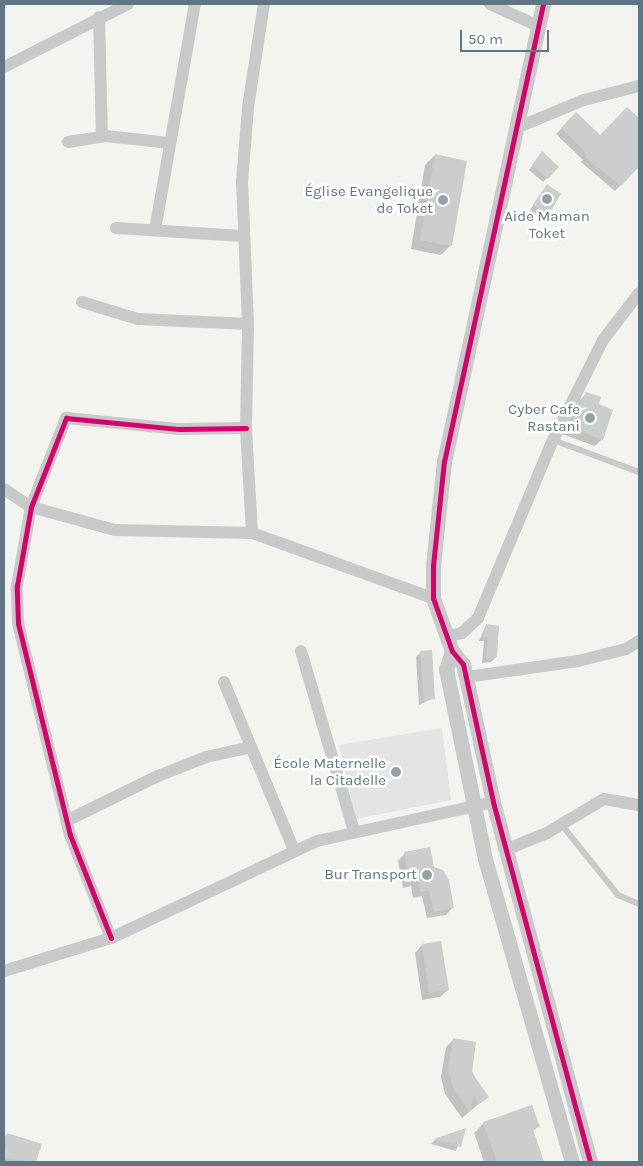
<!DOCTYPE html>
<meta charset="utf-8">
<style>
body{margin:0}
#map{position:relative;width:643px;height:1166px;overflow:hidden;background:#f3f3f0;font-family:Karla,sans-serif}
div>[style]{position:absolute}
.built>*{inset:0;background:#e3e4e3}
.shadow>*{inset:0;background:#0003}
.building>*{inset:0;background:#cbcecd}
.service>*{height:6px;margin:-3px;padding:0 3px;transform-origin:3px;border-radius:3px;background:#c8caca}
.minor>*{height:12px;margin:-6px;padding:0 6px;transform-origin:6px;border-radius:6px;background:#c8caca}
.tertiary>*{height:15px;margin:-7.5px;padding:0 7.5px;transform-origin:7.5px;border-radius:7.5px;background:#c8caca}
.cycleway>*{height:5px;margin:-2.5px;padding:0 2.5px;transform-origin:2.5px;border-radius:2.5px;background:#d6006c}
.dots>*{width:14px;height:14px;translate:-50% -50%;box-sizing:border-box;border:2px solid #fff;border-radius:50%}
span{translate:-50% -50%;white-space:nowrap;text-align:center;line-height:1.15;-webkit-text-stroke:5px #fff;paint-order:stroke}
.poi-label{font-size:15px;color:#617682}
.right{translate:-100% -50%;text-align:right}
.frame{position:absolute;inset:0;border:5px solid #617682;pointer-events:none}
.scale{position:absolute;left:460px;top:30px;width:89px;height:22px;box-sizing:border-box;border:2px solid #617682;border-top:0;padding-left:6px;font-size:15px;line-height:18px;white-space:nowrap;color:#617682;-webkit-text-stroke:4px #fff;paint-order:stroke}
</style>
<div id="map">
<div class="built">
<div style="clip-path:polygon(442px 728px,451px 800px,356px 819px,339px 745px)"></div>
</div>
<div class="shadow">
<div style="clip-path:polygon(627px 108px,639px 120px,639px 127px,632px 135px,639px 142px,639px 165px,615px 191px,581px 162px,583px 160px,556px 134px,576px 114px,600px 137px)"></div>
<div style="clip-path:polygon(435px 155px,451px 245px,441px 255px,411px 249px,425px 165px)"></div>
<div style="clip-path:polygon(538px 158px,557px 167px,543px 182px,529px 170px)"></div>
<div style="clip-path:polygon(543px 191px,547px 215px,543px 219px,530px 210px)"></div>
<div style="clip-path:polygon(586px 394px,602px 439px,595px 446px,562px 434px,579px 401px)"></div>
<div style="clip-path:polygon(486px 625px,496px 657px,491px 662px,482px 663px,484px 641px,479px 641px)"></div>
<div style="clip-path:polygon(421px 652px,434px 698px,419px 705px,416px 657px)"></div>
<div style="clip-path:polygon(405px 853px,433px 868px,453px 907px,446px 915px,427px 918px,422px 896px,413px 898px,411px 886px,403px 888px,398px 861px)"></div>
<div style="clip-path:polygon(422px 945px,448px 990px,440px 997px,422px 1000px,415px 953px)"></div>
<div style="clip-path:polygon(453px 1040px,487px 1097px,462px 1118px,445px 1094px,441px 1077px,446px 1047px)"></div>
<div style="clip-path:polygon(484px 1123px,538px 1126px,532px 1132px,543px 1162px,484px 1162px,474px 1133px)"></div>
<div style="clip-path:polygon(464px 1130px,456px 1151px,431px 1144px,435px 1140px)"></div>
<div style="clip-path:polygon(7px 1134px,41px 1145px,35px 1162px,4px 1162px,4px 1138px)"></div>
</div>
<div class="building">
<div style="clip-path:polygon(627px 107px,639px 118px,639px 167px,621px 186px,585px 157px,587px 154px,561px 128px,576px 112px,600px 135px)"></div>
<div style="clip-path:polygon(542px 151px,559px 167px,548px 179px,532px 165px)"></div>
<div style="clip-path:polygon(435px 154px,467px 161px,452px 246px,420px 240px)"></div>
<div style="clip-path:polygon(547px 184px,561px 194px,548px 216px,533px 205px)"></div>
<div style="clip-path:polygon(586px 392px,601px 397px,599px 404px,613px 410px,603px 440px,569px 427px)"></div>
<div style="clip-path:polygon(486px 624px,499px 626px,497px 657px,486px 659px,488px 637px,483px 637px)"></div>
<div style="clip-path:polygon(432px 650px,435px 699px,424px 701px,420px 651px)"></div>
<div style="clip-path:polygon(430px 847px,434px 867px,443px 870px,449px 880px,454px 908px,434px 912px,429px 890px,420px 892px,418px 880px,410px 881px,404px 852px)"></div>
<div style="clip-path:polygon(441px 941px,449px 990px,429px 993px,422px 944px)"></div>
<div style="clip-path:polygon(453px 1038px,476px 1042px,472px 1073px,489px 1097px,478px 1105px,474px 1095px,470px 1112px,452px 1086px,448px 1069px)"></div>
<div style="clip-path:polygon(532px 1105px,540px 1127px,533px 1129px,544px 1162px,497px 1162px,483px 1122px)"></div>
<div style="clip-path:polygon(466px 1128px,461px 1147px,434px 1139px)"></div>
<div style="clip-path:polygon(7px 1133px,42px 1144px,36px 1162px,4px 1159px)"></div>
</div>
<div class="service">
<div style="left:553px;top:440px;width:92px;rotate:20.4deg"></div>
<div style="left:561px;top:824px;width:91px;rotate:51.2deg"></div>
<div style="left:618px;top:895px;width:23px;rotate:23deg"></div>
</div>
<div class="minor">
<div style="left:490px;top:4px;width:53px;rotate:24.6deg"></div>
<div style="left:99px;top:17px;width:119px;rotate:88.6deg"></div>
<div style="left:4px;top:67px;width:139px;rotate:-26.9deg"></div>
<div style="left:516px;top:128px;width:74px;rotate:-22.4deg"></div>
<div style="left:584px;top:100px;width:57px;rotate:-14.3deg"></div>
<div style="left:68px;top:142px;width:38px;rotate:-9deg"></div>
<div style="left:106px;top:136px;width:64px;rotate:6.2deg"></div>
<div style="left:116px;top:228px;width:127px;rotate:3.6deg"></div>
<div style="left:155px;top:230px;width:230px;rotate:-80deg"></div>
<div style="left:82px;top:302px;width:59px;rotate:16.9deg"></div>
<div style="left:138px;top:319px;width:110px;rotate:2.6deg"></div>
<div style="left:4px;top:489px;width:32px;rotate:34deg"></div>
<div style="left:31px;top:507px;width:87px;rotate:15.3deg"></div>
<div style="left:115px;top:530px;width:137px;rotate:1.3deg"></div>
<div style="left:252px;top:533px;width:192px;rotate:19.8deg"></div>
<div style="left:252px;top:533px;width:105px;rotate:-93.3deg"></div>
<div style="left:246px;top:428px;width:104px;rotate:-88.9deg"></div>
<div style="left:248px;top:324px;width:142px;rotate:-92.4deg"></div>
<div style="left:242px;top:182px;width:75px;rotate:-85.4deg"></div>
<div style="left:248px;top:107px;width:104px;rotate:-81.2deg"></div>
<div style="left:448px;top:636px;width:14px;rotate:-12deg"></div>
<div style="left:462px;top:633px;width:22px;rotate:-43deg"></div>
<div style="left:478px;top:618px;width:193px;rotate:-67.2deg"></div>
<div style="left:553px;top:440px;width:112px;rotate:-63.4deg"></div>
<div style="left:603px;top:340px;width:59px;rotate:-52.5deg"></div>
<div style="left:301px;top:651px;width:188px;rotate:73.6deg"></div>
<div style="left:467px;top:677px;width:112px;rotate:-8.2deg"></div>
<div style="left:578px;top:661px;width:49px;rotate:-14deg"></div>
<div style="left:626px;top:649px;width:15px;rotate:-32deg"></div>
<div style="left:224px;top:682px;width:182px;rotate:67.4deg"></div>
<div style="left:68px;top:820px;width:100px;rotate:-26.1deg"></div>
<div style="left:158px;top:776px;width:52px;rotate:-21.6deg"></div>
<div style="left:206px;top:757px;width:46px;rotate:-12.5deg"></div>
<div style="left:505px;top:850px;width:45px;rotate:-22deg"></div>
<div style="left:547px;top:833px;width:66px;rotate:-30.8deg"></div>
<div style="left:604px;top:799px;width:36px;rotate:10deg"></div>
<div style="left:111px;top:938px;width:111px;rotate:-111.7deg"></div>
<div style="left:70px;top:835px;width:218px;rotate:-103.8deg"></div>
<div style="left:18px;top:623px;width:37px;rotate:-92deg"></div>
<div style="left:17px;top:586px;width:80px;rotate:-80deg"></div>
<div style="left:31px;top:507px;width:96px;rotate:-68.5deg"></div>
<div style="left:66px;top:418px;width:114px;rotate:5.6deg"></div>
<div style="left:179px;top:429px;width:67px;rotate:-0.9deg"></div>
<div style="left:4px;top:971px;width:112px;rotate:-17.1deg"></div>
<div style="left:111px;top:938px;width:228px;rotate:-25.2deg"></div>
<div style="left:317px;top:841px;width:180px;rotate:-12.5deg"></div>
</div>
<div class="tertiary">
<div style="left:543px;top:4px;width:468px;rotate:102.2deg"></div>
<div style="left:444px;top:461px;width:105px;rotate:96deg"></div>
<div style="left:433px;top:565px;width:33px;rotate:90deg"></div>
<div style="left:433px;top:598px;width:56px;rotate:70.3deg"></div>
<div style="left:452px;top:651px;width:17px;rotate:50deg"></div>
<div style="left:463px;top:664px;width:141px;rotate:77.7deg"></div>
<div style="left:493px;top:802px;width:373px;rotate:74.9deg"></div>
<div style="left:452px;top:651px;width:19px;rotate:108deg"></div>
<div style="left:446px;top:669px;width:194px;rotate:78.4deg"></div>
<div style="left:485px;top:859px;width:315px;rotate:74deg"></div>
</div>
<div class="cycleway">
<div style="left:543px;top:4px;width:468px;rotate:102.2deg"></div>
<div style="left:444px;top:461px;width:105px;rotate:96deg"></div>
<div style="left:433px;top:565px;width:33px;rotate:90deg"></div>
<div style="left:433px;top:598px;width:56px;rotate:70.3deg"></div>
<div style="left:452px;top:651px;width:17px;rotate:50deg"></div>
<div style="left:463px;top:664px;width:141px;rotate:77.7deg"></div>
<div style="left:493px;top:802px;width:373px;rotate:74.9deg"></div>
<div style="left:111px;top:938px;width:111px;rotate:-111.7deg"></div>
<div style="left:70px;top:835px;width:218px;rotate:-103.8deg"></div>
<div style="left:18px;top:623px;width:37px;rotate:-92deg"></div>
<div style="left:17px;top:586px;width:80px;rotate:-80deg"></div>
<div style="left:31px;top:507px;width:96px;rotate:-68.5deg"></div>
<div style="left:66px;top:418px;width:114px;rotate:5.6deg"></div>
<div style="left:179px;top:429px;width:67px;rotate:-0.9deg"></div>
</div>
<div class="dots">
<div style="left:547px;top:199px;background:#94a2a8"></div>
<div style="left:443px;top:200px;background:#94a2a8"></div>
<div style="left:590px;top:418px;background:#94a2a8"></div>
<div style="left:396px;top:772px;background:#94a2a8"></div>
<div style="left:427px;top:875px;background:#94a2a8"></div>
</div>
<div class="poi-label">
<span class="right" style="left:433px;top:200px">Église Evangelique<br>de Toket</span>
<span style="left:547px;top:225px">Aide Maman<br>Toket</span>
<span class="right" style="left:580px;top:418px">Cyber Cafe<br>Rastani</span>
<span class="right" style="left:386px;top:772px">École Maternelle<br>la Citadelle</span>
<span class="right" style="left:417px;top:875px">Bur Transport</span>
</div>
<div class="frame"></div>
<div class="scale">50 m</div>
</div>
